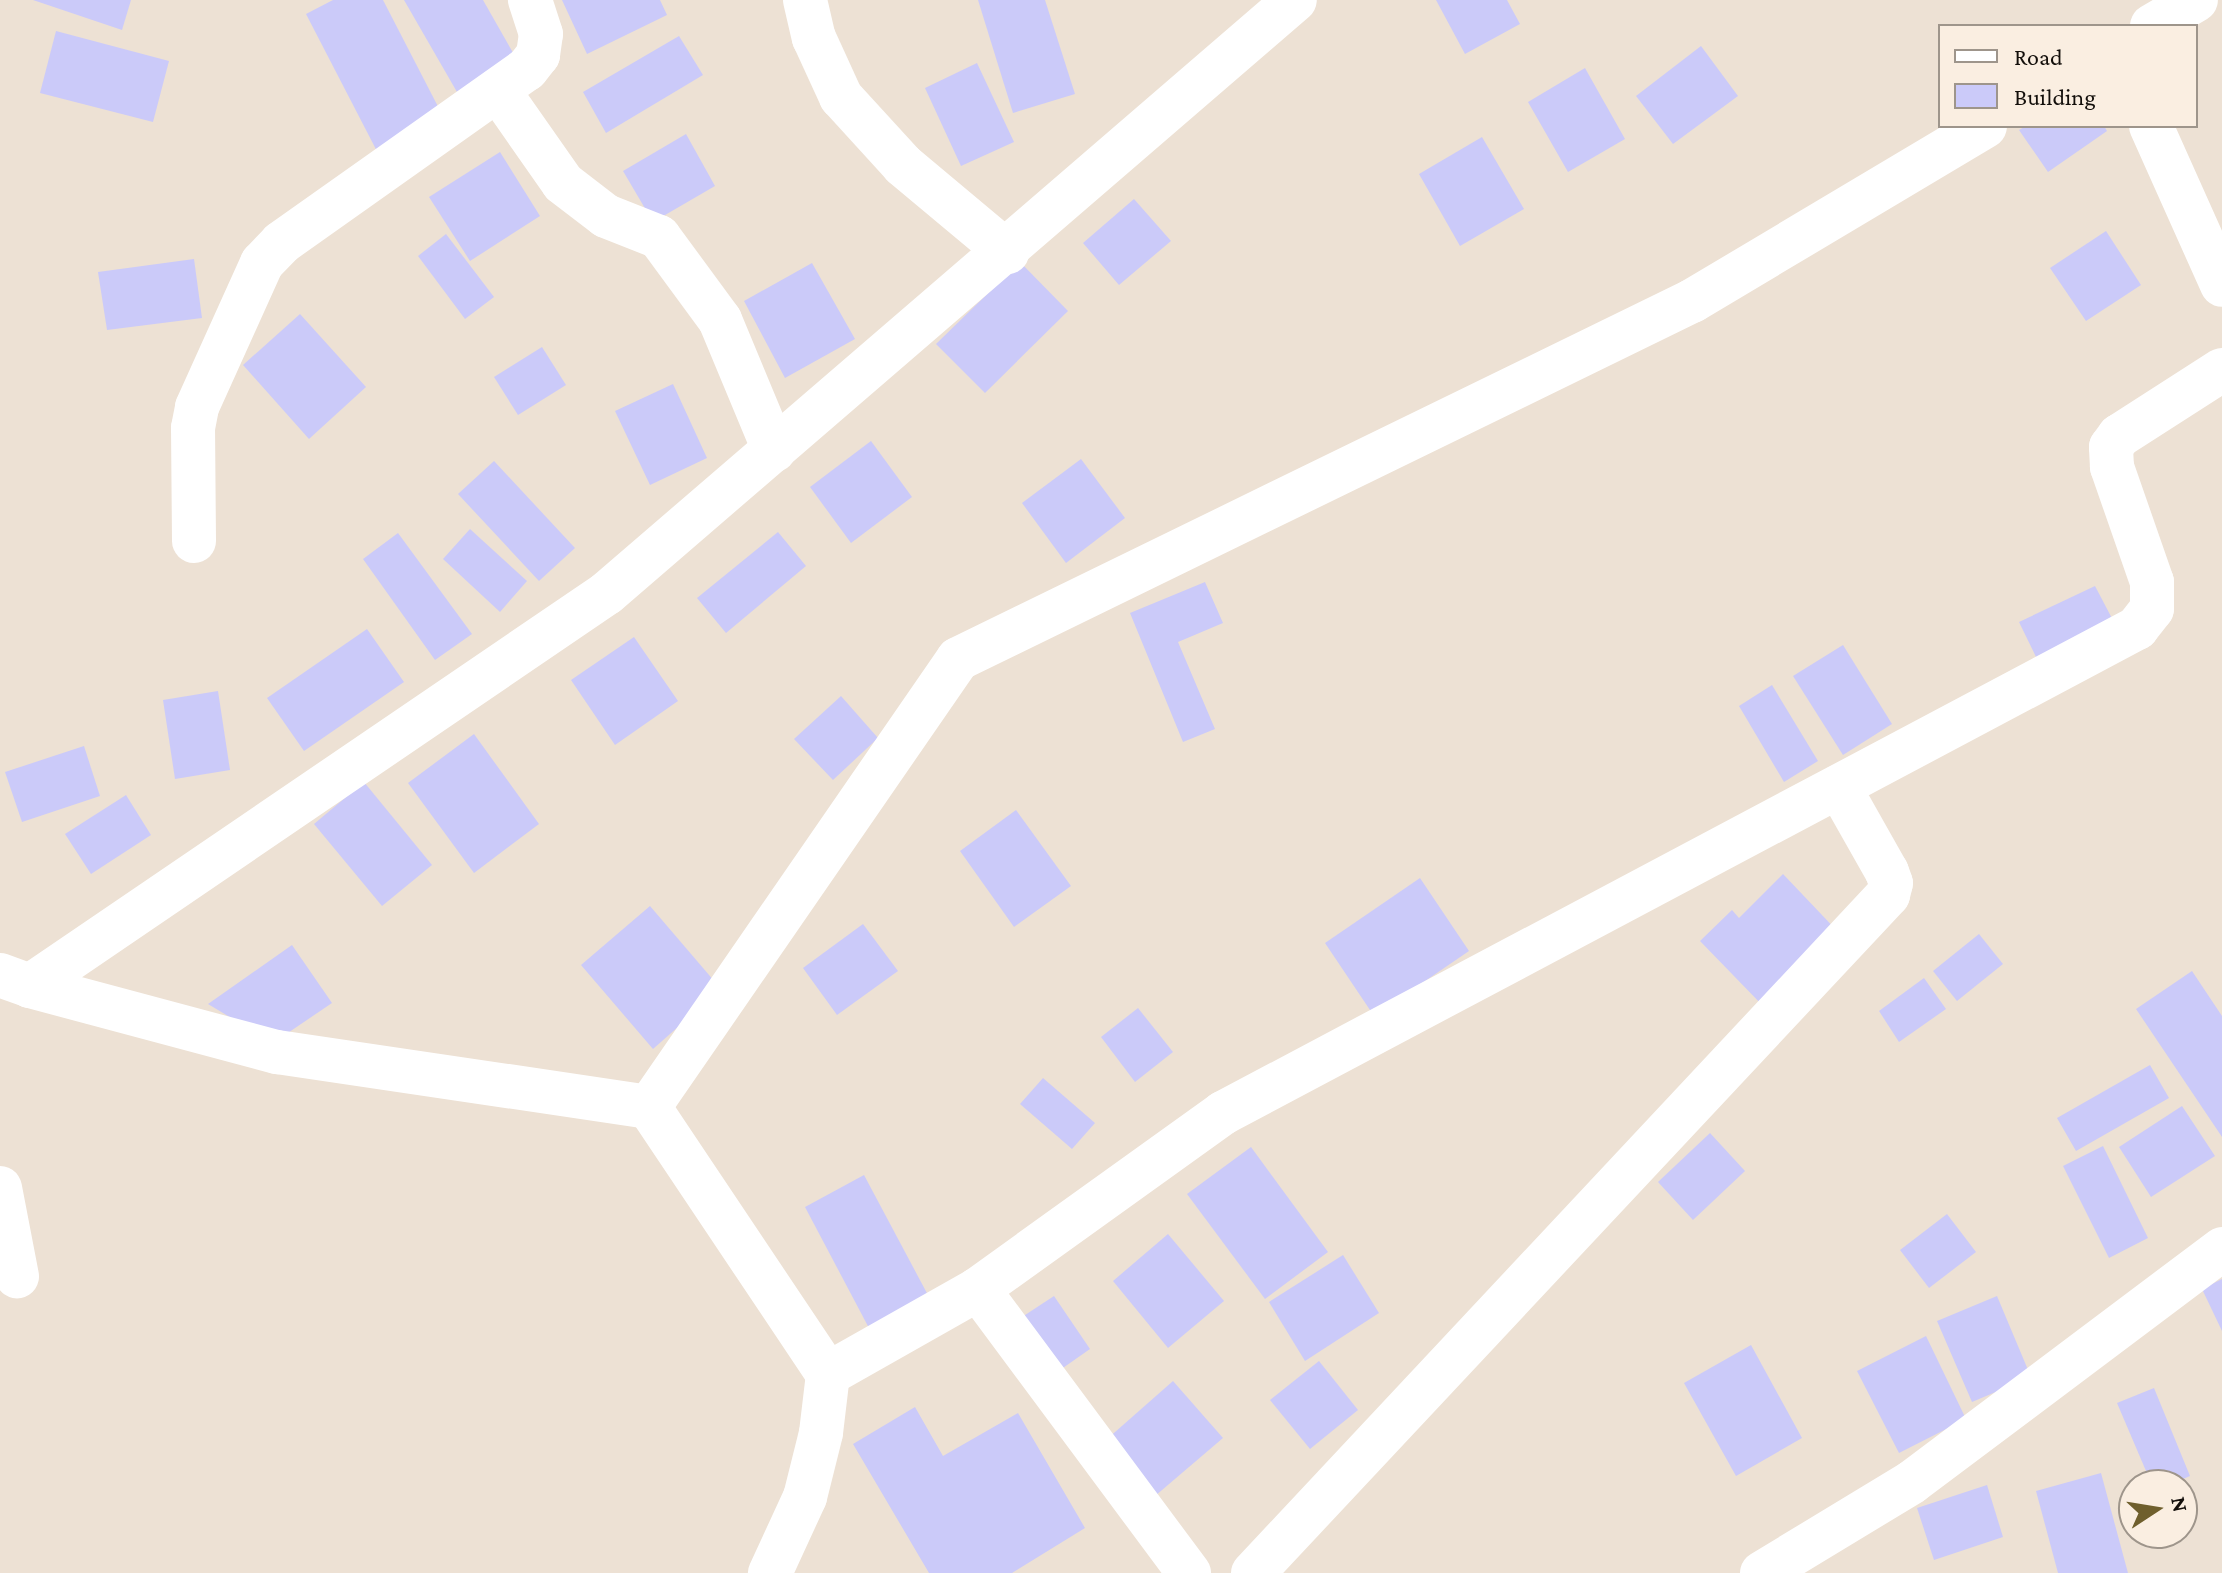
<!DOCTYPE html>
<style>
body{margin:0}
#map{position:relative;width:2222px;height:1573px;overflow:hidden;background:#ede1d4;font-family:"Crimson Pro",serif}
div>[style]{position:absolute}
.building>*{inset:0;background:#cbcaf9}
.minor>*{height:44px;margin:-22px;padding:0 22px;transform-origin:22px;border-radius:22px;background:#fff}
span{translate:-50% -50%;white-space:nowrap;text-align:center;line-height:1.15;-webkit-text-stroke:6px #faeee1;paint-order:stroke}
.legend{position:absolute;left:1938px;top:24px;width:260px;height:104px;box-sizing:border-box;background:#faeee1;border:2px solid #9e958b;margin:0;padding:10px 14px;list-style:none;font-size:24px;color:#130f0b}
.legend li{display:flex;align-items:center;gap:16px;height:40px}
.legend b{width:40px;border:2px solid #9e958b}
.north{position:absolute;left:2118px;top:1469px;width:80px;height:80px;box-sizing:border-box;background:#faeee1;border:2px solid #9e958b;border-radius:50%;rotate:78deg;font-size:22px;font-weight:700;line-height:32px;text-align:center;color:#130f0b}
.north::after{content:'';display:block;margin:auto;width:28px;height:36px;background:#6f5f2d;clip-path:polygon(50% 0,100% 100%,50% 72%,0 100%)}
</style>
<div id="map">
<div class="building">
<div style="clip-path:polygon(33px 0,131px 0,122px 30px)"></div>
<div style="clip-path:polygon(333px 0,383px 0,447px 124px,381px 159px,306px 14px)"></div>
<div style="clip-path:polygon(404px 0,483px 0,516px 58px,457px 92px)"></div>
<div style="clip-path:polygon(562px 0,660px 0,667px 15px,587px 54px)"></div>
<div style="clip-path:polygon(978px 0,1045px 0,1075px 94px,1013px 113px)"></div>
<div style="clip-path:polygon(1436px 0,1507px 0,1520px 24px,1465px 54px)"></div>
<div style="clip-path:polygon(56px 31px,169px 61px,153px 122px,40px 93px)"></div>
<div style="clip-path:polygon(679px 36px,703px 75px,606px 133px,583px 92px)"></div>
<div style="clip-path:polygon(1701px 46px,1738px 96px,1673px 144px,1636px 96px)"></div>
<div style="clip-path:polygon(977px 63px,1014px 142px,961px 166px,925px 88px)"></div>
<div style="clip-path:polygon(1585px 68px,1625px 139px,1568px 172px,1528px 102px)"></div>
<div style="clip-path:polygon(2026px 126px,2104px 126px,2107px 131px,2048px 172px,2019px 130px)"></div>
<div style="clip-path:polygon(686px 134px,715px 186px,653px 222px,623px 171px)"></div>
<div style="clip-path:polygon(1482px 137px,1524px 209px,1460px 246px,1419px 174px)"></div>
<div style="clip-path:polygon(500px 152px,540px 216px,470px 261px,429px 197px)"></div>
<div style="clip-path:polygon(1134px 199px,1171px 241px,1119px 285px,1083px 243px)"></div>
<div style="clip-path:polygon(2106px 231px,2141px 285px,2086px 321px,2050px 268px)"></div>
<div style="clip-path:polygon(446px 234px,494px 297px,465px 319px,418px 256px)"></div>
<div style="clip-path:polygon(194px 259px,202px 318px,107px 330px,98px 272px)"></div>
<div style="clip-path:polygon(1020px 262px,1068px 311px,985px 393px,936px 344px)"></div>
<div style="clip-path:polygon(812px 263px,855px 339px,785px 378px,744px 301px)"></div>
<div style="clip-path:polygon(300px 314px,366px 387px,309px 439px,243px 365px)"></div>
<div style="clip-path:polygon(542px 347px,566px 385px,518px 415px,494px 377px)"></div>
<div style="clip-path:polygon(673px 384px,707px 458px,650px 485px,615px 411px)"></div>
<div style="clip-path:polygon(871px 441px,912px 497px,851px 543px,810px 487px)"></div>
<div style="clip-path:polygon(1081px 459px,1125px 518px,1066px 563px,1022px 503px)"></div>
<div style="clip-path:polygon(494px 461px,575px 548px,539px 581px,458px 494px)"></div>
<div style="clip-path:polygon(470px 529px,527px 581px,500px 612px,443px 559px)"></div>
<div style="clip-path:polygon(778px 532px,806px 566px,726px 633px,697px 598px)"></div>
<div style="clip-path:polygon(398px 533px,472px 634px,435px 660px,363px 559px)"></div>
<div style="clip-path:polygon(1205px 582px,1223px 623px,1178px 642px,1215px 729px,1183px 742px,1130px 613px)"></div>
<div style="clip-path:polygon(2095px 586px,2116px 626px,2039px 663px,2019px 622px)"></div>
<div style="clip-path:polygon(367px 629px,404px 682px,304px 751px,267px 698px)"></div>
<div style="clip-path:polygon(634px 637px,678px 701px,615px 745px,571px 680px)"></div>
<div style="clip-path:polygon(1843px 645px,1892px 724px,1843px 755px,1793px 676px)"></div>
<div style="clip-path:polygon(1772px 685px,1818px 761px,1784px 782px,1739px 706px)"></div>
<div style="clip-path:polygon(218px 691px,230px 770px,175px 779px,163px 700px)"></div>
<div style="clip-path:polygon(841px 696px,878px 738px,833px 780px,794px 739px)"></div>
<div style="clip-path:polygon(474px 734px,539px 824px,474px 873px,408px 783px)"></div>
<div style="clip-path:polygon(84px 746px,100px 796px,22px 822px,5px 772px)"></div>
<div style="clip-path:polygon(364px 782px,432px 865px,382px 906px,314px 824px)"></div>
<div style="clip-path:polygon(126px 795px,151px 835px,91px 874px,65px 834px)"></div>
<div style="clip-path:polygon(1016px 810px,1071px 886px,1014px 927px,960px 851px)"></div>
<div style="clip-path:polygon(1783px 874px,1841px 935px,1765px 1008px,1700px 941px,1732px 910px,1739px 918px)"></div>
<div style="clip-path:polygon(1420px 878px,1469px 951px,1374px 1016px,1325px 943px)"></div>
<div style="clip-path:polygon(650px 906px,721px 989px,653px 1049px,581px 965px)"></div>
<div style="clip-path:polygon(863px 924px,898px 971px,837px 1015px,803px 968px)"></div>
<div style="clip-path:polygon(1979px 934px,2003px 964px,1957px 1001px,1933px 971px)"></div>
<div style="clip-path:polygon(292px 945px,332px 1003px,273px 1043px,208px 1004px)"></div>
<div style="clip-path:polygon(2192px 971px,2222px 1016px,2222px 1137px,2136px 1009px)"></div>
<div style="clip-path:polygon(1924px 978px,1946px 1009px,1899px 1042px,1879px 1011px)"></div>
<div style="clip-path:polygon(1138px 1008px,1173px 1052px,1135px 1082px,1101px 1037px)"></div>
<div style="clip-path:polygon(2150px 1065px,2169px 1098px,2076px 1151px,2057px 1118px)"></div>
<div style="clip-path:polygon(1043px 1078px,1095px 1123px,1072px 1149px,1020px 1104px)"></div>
<div style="clip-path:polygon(2182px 1106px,2215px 1156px,2151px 1197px,2119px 1147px)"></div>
<div style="clip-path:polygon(1710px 1133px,1745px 1171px,1693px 1220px,1658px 1182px)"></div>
<div style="clip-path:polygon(2103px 1146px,2148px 1238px,2109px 1258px,2063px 1166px)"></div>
<div style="clip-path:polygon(1251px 1147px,1328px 1252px,1265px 1299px,1187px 1194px)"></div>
<div style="clip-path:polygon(864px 1175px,929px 1297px,870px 1330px,805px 1207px)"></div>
<div style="clip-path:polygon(1947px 1214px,1976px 1252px,1929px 1288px,1900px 1250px)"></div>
<div style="clip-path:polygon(1168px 1234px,1224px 1301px,1168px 1348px,1113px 1281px)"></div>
<div style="clip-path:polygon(1343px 1255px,1379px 1313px,1305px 1361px,1269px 1302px)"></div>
<div style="clip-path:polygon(2222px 1279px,2222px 1331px,2202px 1289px)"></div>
<div style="clip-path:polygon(1054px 1296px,1090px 1349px,1060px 1370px,1022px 1317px)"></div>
<div style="clip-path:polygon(1997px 1296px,2031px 1377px,1972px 1402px,1937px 1321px)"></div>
<div style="clip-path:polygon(1926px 1336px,1966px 1419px,1899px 1453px,1857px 1371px)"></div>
<div style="clip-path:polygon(1751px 1345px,1802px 1438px,1736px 1476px,1684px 1383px)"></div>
<div style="clip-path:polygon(1319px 1361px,1358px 1410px,1310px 1449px,1270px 1400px)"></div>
<div style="clip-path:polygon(1173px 1381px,1223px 1438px,1155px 1496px,1106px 1440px)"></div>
<div style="clip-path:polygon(2154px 1388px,2190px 1476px,2169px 1485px,2152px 1485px,2117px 1403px)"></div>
<div style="clip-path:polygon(915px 1407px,943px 1456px,1018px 1413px,1085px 1528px,1012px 1573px,929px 1573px,853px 1444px)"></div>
<div style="clip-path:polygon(2101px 1473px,2128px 1573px,2058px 1573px,2036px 1491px)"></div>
<div style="clip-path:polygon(1987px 1485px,2003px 1537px,1934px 1560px,1917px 1508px)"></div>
</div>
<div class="minor">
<div style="left:805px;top:0;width:39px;rotate:77deg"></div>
<div style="left:814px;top:38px;width:65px;rotate:65.4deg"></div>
<div style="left:841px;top:97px;width:92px;rotate:47.6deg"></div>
<div style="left:903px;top:165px;width:136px;rotate:39.9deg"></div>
<div style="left:2152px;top:26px;width:51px;rotate:-30.6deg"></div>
<div style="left:498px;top:90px;width:113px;rotate:55deg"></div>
<div style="left:563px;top:183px;width:54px;rotate:37.5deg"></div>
<div style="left:606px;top:216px;width:57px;rotate:21.6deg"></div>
<div style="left:659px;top:237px;width:103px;rotate:53.7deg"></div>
<div style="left:720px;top:320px;width:141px;rotate:67.4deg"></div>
<div style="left:2151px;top:126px;width:174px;rotate:65.9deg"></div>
<div style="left:194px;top:541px;width:113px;rotate:-90.5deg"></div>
<div style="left:193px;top:428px;width:21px;rotate:-79deg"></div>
<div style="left:197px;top:407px;width:158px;rotate:-65.7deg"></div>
<div style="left:262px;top:263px;width:28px;rotate:-46deg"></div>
<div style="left:281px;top:243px;width:301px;rotate:-35.3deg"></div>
<div style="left:527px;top:69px;width:18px;rotate:-52deg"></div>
<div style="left:538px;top:55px;width:21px;rotate:-82deg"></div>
<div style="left:541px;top:34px;width:36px;rotate:-108deg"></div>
<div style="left:0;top:975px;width:32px;rotate:20deg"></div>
<div style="left:30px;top:986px;width:698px;rotate:-34.26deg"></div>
<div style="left:607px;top:593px;width:908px;rotate:-40.76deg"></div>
<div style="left:30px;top:986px;width:256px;rotate:15deg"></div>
<div style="left:277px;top:1052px;width:376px;rotate:8.4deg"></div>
<div style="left:649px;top:1107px;width:321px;rotate:56.2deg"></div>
<div style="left:828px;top:1374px;width:59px;rotate:96.8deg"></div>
<div style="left:821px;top:1433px;width:66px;rotate:104deg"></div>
<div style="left:805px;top:1497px;width:84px;rotate:114.7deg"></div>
<div style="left:649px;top:1107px;width:544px;rotate:-55.4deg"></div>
<div style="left:958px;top:659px;width:817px;rotate:-26deg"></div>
<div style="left:1692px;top:301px;width:341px;rotate:-30.8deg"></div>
<div style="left:0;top:1188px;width:90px;rotate:79.1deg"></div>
<div style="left:978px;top:1289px;width:354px;rotate:53.4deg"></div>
<div style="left:828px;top:1374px;width:172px;rotate:-29.5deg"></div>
<div style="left:978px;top:1289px;width:302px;rotate:-35.7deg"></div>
<div style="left:1223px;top:1113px;width:1035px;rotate:-27.95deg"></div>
<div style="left:2137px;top:628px;width:24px;rotate:-52deg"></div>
<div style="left:2152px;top:609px;width:27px;rotate:-90deg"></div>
<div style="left:2152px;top:582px;width:122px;rotate:-109.2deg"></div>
<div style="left:2112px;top:467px;width:20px;rotate:-93deg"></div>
<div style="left:2111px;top:447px;width:14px;rotate:-54deg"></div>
<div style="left:2119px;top:436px;width:122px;rotate:-32.7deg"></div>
<div style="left:1253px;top:1573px;width:929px;rotate:-46.88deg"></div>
<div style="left:1888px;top:895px;width:12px;rotate:-76deg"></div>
<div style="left:1891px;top:883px;width:12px;rotate:-110deg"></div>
<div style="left:1887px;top:872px;width:98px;rotate:-119.5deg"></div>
<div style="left:1762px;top:1573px;width:175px;rotate:-31.2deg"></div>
<div style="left:1912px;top:1482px;width:388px;rotate:-36.9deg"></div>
</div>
<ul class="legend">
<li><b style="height:10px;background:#fff"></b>Road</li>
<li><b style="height:22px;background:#cbcaf9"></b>Building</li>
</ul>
<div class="north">N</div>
</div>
